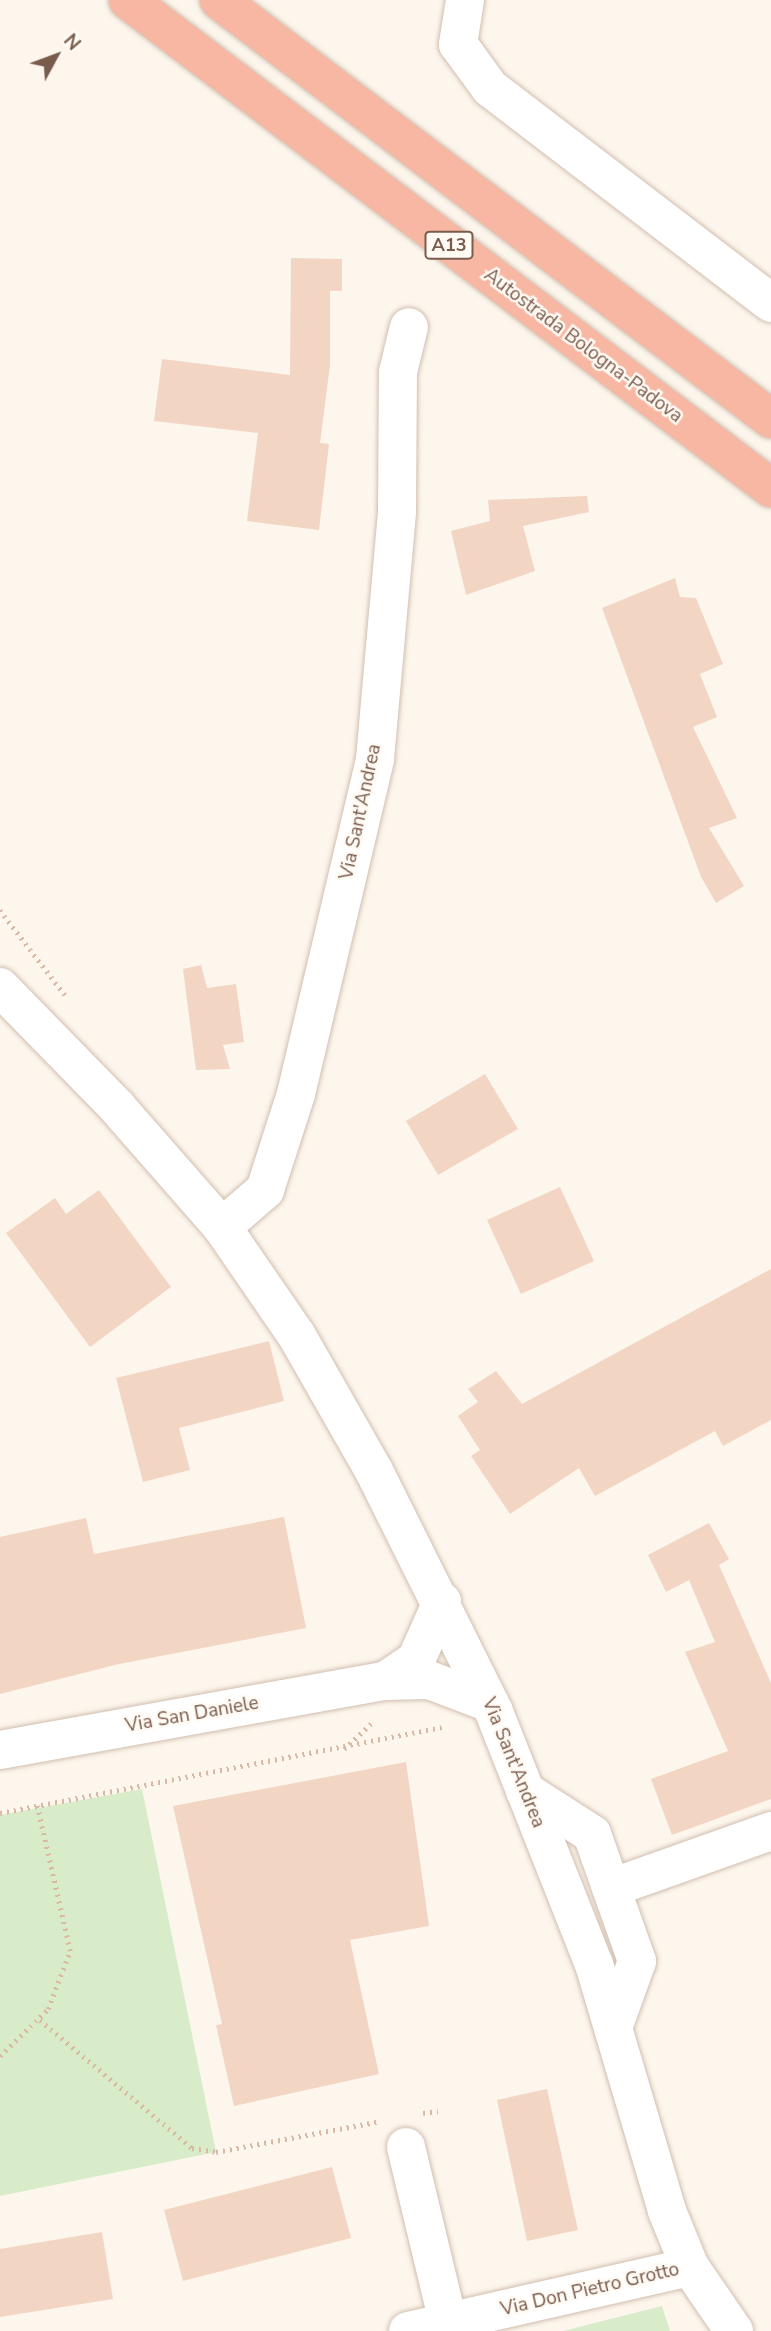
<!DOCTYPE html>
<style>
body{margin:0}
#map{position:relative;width:771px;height:2331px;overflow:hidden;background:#fdf6ec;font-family:"Nunito Sans",sans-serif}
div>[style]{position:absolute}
.green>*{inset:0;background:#d8ecc9}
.building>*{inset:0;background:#f3d5c3}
.path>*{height:4.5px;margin-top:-2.25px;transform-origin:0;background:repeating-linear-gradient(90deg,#d9b8a5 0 2px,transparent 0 7px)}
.roads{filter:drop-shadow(0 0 2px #d1beb0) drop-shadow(0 0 2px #d1beb0)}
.minor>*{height:38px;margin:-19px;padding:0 19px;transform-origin:19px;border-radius:19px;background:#fff}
.highway>*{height:38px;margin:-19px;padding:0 19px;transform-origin:19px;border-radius:19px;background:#f7b7a3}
span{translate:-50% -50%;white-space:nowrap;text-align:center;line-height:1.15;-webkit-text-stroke:5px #fffaf3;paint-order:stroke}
.shield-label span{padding:2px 5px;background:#fffaf3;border:2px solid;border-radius:5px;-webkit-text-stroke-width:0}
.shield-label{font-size:18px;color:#7a5c4d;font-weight:700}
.street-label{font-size:19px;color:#7a5c4d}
.north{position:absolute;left:21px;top:21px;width:70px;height:70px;-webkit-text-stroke:5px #fffaf3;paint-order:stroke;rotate:49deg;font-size:19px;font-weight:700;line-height:28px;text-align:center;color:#7a5c4d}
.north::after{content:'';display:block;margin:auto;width:24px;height:32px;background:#7a5c4d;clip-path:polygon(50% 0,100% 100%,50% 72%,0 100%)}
</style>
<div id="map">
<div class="green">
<div style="clip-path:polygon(142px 1789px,216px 2152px,0 2196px,0 1815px)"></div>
<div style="clip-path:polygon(662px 2306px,670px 2331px,563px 2331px)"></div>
</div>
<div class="building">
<div style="clip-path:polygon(291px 258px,342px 259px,342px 291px,330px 291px,330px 365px,320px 443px,329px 444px,319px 530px,247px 521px,258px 433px,154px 421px,162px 359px,290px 375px)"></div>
<div style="clip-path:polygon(587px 496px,589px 512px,523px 526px,535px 571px,466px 595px,451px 531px,490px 521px,488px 500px)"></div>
<div style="clip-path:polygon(675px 578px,680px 597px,696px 598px,723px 664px,700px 674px,717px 717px,693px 727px,737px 818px,709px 828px,744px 886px,716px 903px,701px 877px,602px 608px)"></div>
<div style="clip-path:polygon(201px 965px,207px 988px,236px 984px,244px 1042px,223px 1045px,230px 1069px,196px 1070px,183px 969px)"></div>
<div style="clip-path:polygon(485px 1074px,518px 1129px,438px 1175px,406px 1121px)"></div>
<div style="clip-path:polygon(560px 1187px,594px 1261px,521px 1294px,487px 1220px)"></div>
<div style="clip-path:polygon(99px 1190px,171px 1287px,90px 1347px,6px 1233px,55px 1198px,66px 1214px)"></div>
<div style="clip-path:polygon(771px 1269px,771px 1420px,723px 1446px,715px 1431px,595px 1496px,579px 1468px,510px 1514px,471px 1456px,480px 1450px,458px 1416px,478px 1402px,468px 1389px,496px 1371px,522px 1404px)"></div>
<div style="clip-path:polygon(269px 1341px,284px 1401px,179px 1428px,190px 1470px,143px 1482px,116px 1378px)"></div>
<div style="clip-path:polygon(284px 1517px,306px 1628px,119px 1664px,0 1694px,0 1537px,86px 1518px,94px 1554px)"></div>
<div style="clip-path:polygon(709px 1523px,729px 1559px,719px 1565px,771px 1683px,771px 1799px,672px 1835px,651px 1779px,728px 1751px,685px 1652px,715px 1642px,689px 1580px,666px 1592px,648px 1555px)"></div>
<div style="clip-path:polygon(406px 1762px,429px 1926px,350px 1940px,379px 2074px,234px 2106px,216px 2025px,222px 2024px,173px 1806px)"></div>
<div style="clip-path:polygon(547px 2089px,578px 2230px,527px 2241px,497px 2100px)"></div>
<div style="clip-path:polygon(332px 2167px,351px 2238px,183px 2281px,164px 2210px)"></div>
<div style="clip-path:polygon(102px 2232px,113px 2299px,0 2317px,0 2249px)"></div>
</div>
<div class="path">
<div style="left:0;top:910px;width:107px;rotate:52.6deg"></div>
<div style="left:344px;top:1749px;width:37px;rotate:-43deg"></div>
<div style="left:0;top:1813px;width:450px;rotate:-11deg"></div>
<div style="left:40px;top:2020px;width:199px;rotate:40.1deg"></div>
<div style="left:192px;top:2148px;width:24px;rotate:9deg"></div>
<div style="left:216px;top:2152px;width:164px;rotate:-10.6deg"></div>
<div style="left:0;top:2056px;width:67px;rotate:-44.4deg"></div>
<div style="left:48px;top:2009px;width:62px;rotate:-69.2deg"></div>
<div style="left:70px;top:1951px;width:149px;rotate:-102.8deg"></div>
<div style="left:423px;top:2113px;width:15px;rotate:-8deg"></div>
</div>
<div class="roads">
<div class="minor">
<div style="left:465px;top:0;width:45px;rotate:99deg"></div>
<div style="left:458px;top:44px;width:54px;rotate:54deg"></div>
<div style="left:490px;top:88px;width:354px;rotate:37.4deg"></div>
<div style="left:0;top:987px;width:168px;rotate:45.7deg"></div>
<div style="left:117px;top:1107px;width:159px;rotate:48.8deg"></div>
<div style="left:222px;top:1227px;width:132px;rotate:55.5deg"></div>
<div style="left:297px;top:1336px;width:155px;rotate:60.3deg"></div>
<div style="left:374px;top:1471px;width:269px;rotate:63.5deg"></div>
<div style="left:494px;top:1712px;width:271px;rotate:68.4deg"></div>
<div style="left:594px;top:1964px;width:258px;rotate:73.5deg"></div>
<div style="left:667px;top:2211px;width:61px;rotate:67.7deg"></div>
<div style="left:690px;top:2267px;width:78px;rotate:55.5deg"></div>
<div style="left:222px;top:1227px;width:57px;rotate:-40.7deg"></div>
<div style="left:265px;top:1190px;width:101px;rotate:-72.1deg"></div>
<div style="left:296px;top:1094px;width:344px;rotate:-76.7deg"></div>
<div style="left:375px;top:759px;width:249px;rotate:-84.9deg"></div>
<div style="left:397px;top:511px;width:139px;rotate:-89.6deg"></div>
<div style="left:398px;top:372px;width:46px;rotate:-76.3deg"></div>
<div style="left:385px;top:1681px;width:37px;rotate:-34deg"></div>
<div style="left:416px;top:1660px;width:64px;rotate:-65.9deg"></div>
<div style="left:0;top:1750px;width:391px;rotate:-10.2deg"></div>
<div style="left:385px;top:1681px;width:44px;rotate:-1.3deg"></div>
<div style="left:429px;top:1680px;width:65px;rotate:20.7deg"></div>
<div style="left:525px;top:1791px;width:80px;rotate:32.7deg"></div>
<div style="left:592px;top:1834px;width:135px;rotate:70.5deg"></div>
<div style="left:637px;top:1961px;width:71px;rotate:109.7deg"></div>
<div style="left:611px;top:1888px;width:170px;rotate:-19.6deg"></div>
<div style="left:406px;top:2147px;width:180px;rotate:76.5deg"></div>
<div style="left:408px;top:2331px;width:289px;rotate:-12.8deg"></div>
</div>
<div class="highway">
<div style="left:128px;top:0;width:807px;rotate:37.2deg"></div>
<div style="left:219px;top:0;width:693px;rotate:37.2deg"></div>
</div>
</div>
<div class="shield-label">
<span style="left:449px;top:245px">A13</span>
</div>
<div class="street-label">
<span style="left:583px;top:346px;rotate:37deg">Autostrada Bologna-Padova</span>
<span style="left:361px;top:812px;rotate:-78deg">Via Sant'Andrea</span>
<span style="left:192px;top:1715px;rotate:-10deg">Via San Daniele</span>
<span style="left:513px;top:1763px;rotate:68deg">Via Sant'Andrea</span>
<span style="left:590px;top:2290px;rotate:-13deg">Via Don Pietro Grotto</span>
</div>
<div class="north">N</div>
</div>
